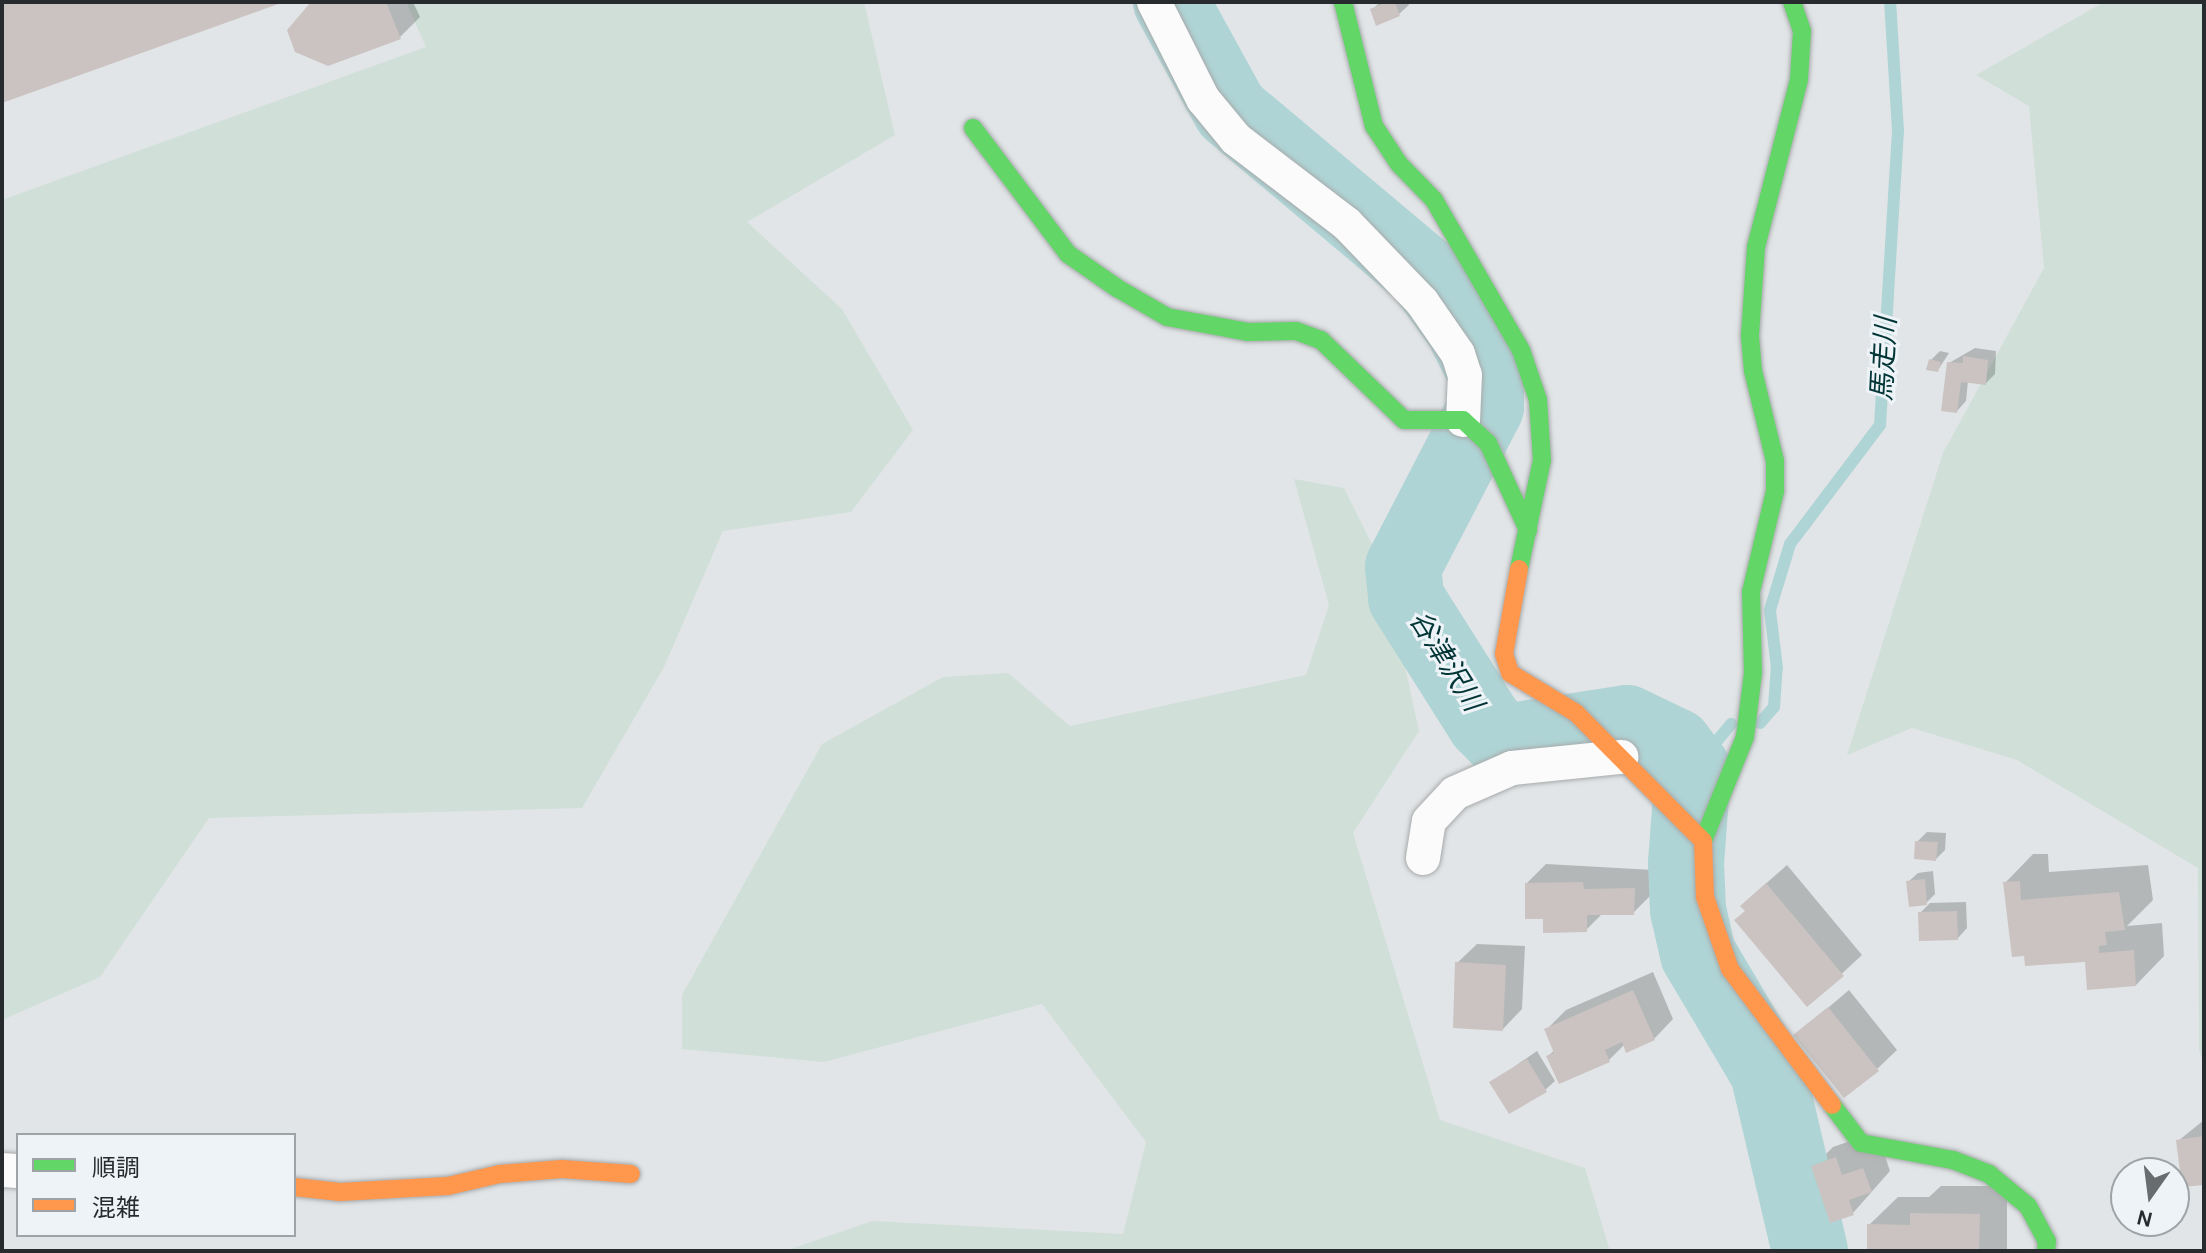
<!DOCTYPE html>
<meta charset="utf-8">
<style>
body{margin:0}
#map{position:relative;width:2206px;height:1253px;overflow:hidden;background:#e2e5e7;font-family:Karla,"Noto Sans JP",sans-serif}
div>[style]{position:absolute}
.green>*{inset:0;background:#d0dfd8}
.shadow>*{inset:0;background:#0003}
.stream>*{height:12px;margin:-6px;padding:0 6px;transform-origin:6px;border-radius:6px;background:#afd4d5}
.river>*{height:76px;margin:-38px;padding:0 38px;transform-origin:38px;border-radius:38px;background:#afd4d5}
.building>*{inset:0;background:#cac3c1}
.roads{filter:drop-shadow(0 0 2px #a7aaab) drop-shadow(0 0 2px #a7aaab)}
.street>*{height:34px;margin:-17px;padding:0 17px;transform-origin:17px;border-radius:17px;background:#fbfbfb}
.fast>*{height:18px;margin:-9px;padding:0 9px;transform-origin:9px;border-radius:9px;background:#63d668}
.slow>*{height:18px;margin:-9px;padding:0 9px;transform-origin:9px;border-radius:9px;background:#ff974d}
span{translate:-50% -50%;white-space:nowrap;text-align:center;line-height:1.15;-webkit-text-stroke:6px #edf3f7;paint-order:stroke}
.water-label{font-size:28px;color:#023536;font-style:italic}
.frame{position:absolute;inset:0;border:4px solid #282b2d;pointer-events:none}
.legend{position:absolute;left:16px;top:1133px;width:280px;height:104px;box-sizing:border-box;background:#edf3f7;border:2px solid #9ea3a6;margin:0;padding:10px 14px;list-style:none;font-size:24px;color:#282b2d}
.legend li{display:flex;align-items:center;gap:16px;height:40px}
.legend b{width:40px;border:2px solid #9ea3a6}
.north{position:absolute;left:2110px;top:1157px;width:80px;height:80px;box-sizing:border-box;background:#edf3f7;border:2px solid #9ea3a6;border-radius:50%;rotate:194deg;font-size:22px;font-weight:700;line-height:32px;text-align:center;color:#282b2d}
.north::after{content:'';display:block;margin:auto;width:28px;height:36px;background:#696c6e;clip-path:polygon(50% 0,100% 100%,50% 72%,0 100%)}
</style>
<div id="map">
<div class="green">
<div style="clip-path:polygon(406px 2px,864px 2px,895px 135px,747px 222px,842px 309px,913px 430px,851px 512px,723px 531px,664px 667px,582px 808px,209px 818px,100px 977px,2px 1020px,2px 200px,426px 47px)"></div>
<div style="clip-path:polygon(2104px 2px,2204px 2px,2204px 1065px,2199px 1050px,2198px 868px,2017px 760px,1912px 728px,1847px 755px,1943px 453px,2044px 268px,2029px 106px,1976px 75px)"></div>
<div style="clip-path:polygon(1294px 479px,1344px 488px,1383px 566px,1419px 731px,1353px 833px,1440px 1120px,1585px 1168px,1610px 1251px,785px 1251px,872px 1221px,1123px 1234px,1146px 1142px,1042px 1004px,824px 1062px,682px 1049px,682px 995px,822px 744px,943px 677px,1008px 673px,1070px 726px,1306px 675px,1329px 605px)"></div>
</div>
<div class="shadow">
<div style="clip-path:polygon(314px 2px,413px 2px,420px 17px,400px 37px)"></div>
<div style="clip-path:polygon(1380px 2px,1408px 2px,1409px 5px,1399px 14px,1372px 10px)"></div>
<div style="clip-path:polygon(1975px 348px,1996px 351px,1995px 374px,1986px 383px,1968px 381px,1966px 401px,1957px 411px,1949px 363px)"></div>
<div style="clip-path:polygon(1940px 351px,1949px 353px,1938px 370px,1931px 360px)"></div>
<div style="clip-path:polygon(1927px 832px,1946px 833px,1945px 850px,1936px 859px,1917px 842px)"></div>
<div style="clip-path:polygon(2033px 854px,2048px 854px,2049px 872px,2148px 865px,2153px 900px,2127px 926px,2162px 923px,2164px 956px,2136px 985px,2087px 960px,2027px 964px,2005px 883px)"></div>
<div style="clip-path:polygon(1546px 864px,1654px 870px,1653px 893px,1633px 913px,1603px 913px,1586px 930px,1545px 917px,1527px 883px)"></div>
<div style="clip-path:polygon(1787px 865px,1862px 955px,1808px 1005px,1747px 911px,1762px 887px)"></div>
<div style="clip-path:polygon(1933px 871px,1935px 894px,1926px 903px,1908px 882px,1918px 873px)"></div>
<div style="clip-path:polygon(1966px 902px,1967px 928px,1958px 938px,1920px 913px,1930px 903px)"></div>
<div style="clip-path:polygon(1477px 944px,1525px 946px,1522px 1009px,1503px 1029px,1457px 963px)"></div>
<div style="clip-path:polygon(1653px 972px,1673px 1019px,1654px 1039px,1625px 1044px,1609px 1060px,1548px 1056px,1555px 1050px,1546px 1030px,1566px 1010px)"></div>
<div style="clip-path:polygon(1849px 990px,1897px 1050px,1877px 1069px,1796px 1035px)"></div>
<div style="clip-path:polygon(1537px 1051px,1555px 1081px,1545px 1090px,1492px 1082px)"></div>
<div style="clip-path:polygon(2204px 1120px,2204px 1182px,2187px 1184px,2189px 1206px,2174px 1216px,2174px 1187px,2184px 1185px,2178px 1141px)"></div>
<div style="clip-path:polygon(1856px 1139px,1883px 1150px,1890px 1171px,1853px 1213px,1814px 1166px,1833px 1147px)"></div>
<div style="clip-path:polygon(1941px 1186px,2007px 1186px,2007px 1251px,1869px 1251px,1869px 1225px,1898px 1197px,1929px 1197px)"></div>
</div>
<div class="stream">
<div style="left:1760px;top:723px;width:21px;rotate:-49deg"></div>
<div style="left:1774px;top:707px;width:39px;rotate:-86deg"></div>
<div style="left:1777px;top:668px;width:58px;rotate:-96.9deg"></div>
<div style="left:1770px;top:610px;width:69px;rotate:-73.1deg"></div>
<div style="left:1790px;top:544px;width:149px;rotate:-52.9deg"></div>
<div style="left:1880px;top:425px;width:295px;rotate:-86.5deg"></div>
<div style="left:1898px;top:131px;width:129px;rotate:-93.5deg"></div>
<div style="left:1693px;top:770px;width:60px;rotate:-50.4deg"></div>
</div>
<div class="river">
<div style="left:1171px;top:2px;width:124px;rotate:61.2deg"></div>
<div style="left:1231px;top:111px;width:251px;rotate:40deg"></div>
<div style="left:1423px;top:272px;width:67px;rotate:54.2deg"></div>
<div style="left:1462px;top:326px;width:54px;rotate:63.4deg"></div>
<div style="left:1486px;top:374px;width:33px;rotate:90deg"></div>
<div style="left:1486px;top:407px;width:180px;rotate:117.4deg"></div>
<div style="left:1403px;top:567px;width:31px;rotate:84deg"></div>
<div style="left:1406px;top:598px;width:148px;rotate:57.7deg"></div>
<div style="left:1485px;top:723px;width:27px;rotate:45deg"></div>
<div style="left:1504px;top:742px;width:124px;rotate:-8.8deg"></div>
<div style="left:1627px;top:723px;width:53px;rotate:25.6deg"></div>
<div style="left:1675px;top:746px;width:30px;rotate:53deg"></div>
<div style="left:1693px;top:770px;width:93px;rotate:94.3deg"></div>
<div style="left:1686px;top:863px;width:47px;rotate:87.6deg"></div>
<div style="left:1688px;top:910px;width:45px;rotate:77.2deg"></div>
<div style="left:1698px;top:954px;width:137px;rotate:59.3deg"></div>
<div style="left:1768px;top:1072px;width:184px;rotate:76.8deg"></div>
</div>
<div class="building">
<div style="clip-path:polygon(2px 2px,284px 2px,2px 103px)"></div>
<div style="clip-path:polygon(311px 2px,386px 2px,401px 39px,328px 66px,295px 52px,287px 30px)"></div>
<div style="clip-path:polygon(1387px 2px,1395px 2px,1400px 16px,1376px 26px,1370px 9px)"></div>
<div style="clip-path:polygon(1963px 356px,1988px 360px,1986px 385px,1961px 382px,1957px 413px,1941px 411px,1947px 362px,1963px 363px)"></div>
<div style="clip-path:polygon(1929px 359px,1941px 362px,1938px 372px,1926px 370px)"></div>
<div style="clip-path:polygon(1915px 841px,1938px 842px,1936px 861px,1914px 859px)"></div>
<div style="clip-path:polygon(1925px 879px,1927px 905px,1909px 907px,1906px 881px)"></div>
<div style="clip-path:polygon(2020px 881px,2021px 900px,2119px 892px,2125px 930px,2105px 932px,2107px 945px,2099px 946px,2099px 953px,2134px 950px,2136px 986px,2087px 990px,2085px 962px,2025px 966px,2024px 956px,2012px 957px,2003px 882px)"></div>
<div style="clip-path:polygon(1583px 882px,1584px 889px,1635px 888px,1634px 915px,1587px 915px,1587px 932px,1543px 933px,1543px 919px,1525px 919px,1525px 883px)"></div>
<div style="clip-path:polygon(1766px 883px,1844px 976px,1807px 1007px,1734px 920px,1745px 911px,1740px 906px)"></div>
<div style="clip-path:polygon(1957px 911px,1958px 940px,1919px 941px,1918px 912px)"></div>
<div style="clip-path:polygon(1455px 962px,1506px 965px,1503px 1031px,1453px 1028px)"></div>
<div style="clip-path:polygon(1633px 990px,1655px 1040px,1626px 1053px,1622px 1042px,1605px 1050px,1610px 1062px,1559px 1084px,1546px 1056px,1554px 1053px,1544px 1029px)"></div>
<div style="clip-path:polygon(1828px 1007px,1879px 1071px,1844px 1098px,1793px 1035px)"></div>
<div style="clip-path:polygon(1527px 1059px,1547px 1092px,1509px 1114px,1489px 1082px)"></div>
<div style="clip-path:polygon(2204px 1136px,2204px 1185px,2182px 1187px,2176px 1140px)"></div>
<div style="clip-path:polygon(1836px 1157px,1842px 1175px,1863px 1168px,1872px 1192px,1849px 1200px,1854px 1215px,1830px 1223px,1811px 1166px)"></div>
<div style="clip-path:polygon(2174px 1193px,2179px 1193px,2181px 1217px,2174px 1218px)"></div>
<div style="clip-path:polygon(1910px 1213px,1980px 1214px,1979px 1251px,1867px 1251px,1867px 1224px,1910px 1225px)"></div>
</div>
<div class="roads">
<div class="street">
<div style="left:1154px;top:2px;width:109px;rotate:63.2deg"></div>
<div style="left:1203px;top:99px;width:52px;rotate:50.5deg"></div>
<div style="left:1236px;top:139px;width:138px;rotate:37.4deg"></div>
<div style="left:1346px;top:223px;width:110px;rotate:46.1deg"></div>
<div style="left:1422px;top:302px;width:63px;rotate:55.3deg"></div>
<div style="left:1458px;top:354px;width:22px;rotate:72deg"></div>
<div style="left:1465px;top:375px;width:45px;rotate:92.5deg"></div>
<div style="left:1423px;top:858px;width:37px;rotate:-81deg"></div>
<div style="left:1429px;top:821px;width:38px;rotate:-47deg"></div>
<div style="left:1455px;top:793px;width:62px;rotate:-23.7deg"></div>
<div style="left:1512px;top:768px;width:110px;rotate:-5.8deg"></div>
<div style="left:2px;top:1170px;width:16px;rotate:4deg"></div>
</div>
<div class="fast">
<div style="left:1343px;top:2px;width:128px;rotate:76deg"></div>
<div style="left:1374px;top:126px;width:45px;rotate:56.7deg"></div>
<div style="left:1399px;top:164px;width:50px;rotate:45.8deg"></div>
<div style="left:1434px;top:200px;width:173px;rotate:59.9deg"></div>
<div style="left:1521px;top:350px;width:53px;rotate:71.2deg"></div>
<div style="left:1538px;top:400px;width:60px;rotate:86.2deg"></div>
<div style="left:1542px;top:460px;width:111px;rotate:101.9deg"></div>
<div style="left:973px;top:128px;width:158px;rotate:53deg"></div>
<div style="left:1068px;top:254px;width:60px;rotate:34.8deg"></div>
<div style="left:1117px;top:288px;width:58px;rotate:30.1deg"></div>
<div style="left:1167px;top:317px;width:82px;rotate:10.5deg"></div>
<div style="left:1248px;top:332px;width:48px;rotate:-1.2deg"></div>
<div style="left:1296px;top:331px;width:27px;rotate:20deg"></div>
<div style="left:1321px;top:340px;width:115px;rotate:43.9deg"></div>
<div style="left:1404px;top:420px;width:59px"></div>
<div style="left:1463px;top:420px;width:34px;rotate:43deg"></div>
<div style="left:1488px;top:443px;width:96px;rotate:65.3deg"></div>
<div style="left:1703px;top:841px;width:112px;rotate:-68deg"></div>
<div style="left:1745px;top:737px;width:64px;rotate:-82.9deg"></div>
<div style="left:1753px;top:673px;width:81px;rotate:-91.4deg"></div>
<div style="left:1751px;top:592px;width:104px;rotate:-76.6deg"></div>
<div style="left:1775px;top:491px;width:30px;rotate:-90deg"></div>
<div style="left:1775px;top:461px;width:93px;rotate:-103.7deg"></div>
<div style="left:1753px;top:371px;width:36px;rotate:-95deg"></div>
<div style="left:1750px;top:335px;width:88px;rotate:-86.1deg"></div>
<div style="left:1756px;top:247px;width:173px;rotate:-75.6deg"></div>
<div style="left:1799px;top:79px;width:48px;rotate:-86.4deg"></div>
<div style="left:1802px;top:31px;width:31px;rotate:-109deg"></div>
<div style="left:1832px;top:1105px;width:48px;rotate:52.7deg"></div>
<div style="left:1861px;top:1143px;width:94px;rotate:10.5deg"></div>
<div style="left:1953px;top:1160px;width:39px;rotate:21deg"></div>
<div style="left:1989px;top:1174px;width:50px;rotate:39.4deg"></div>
<div style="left:2028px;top:1206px;width:40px;rotate:62deg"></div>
<div style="left:2047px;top:1241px;width:10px;rotate:96deg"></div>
</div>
<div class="slow">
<div style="left:1519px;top:569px;width:86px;rotate:100deg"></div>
<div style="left:1504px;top:654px;width:20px;rotate:72deg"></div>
<div style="left:1510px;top:673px;width:77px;rotate:31.2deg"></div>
<div style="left:1576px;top:713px;width:180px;rotate:45.2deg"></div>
<div style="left:1703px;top:841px;width:56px;rotate:88deg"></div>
<div style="left:1705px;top:897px;width:76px;rotate:70.9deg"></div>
<div style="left:1730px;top:969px;width:170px;rotate:53.1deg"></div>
<div style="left:294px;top:1187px;width:46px;rotate:6.2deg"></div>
<div style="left:340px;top:1192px;width:108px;rotate:-3.2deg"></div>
<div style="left:448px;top:1186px;width:53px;rotate:-13deg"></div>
<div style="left:500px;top:1174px;width:62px;rotate:-4.6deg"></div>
<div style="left:562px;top:1169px;width:69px;rotate:4.1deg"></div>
</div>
</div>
<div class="water-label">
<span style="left:1884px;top:359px;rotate:-87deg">馬走川</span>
<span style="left:1446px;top:661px;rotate:58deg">谷津沢川</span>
</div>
<div class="frame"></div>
<ul class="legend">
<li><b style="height:10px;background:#63d668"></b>順調</li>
<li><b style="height:10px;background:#ff974d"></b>混雑</li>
</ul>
<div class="north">N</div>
</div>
